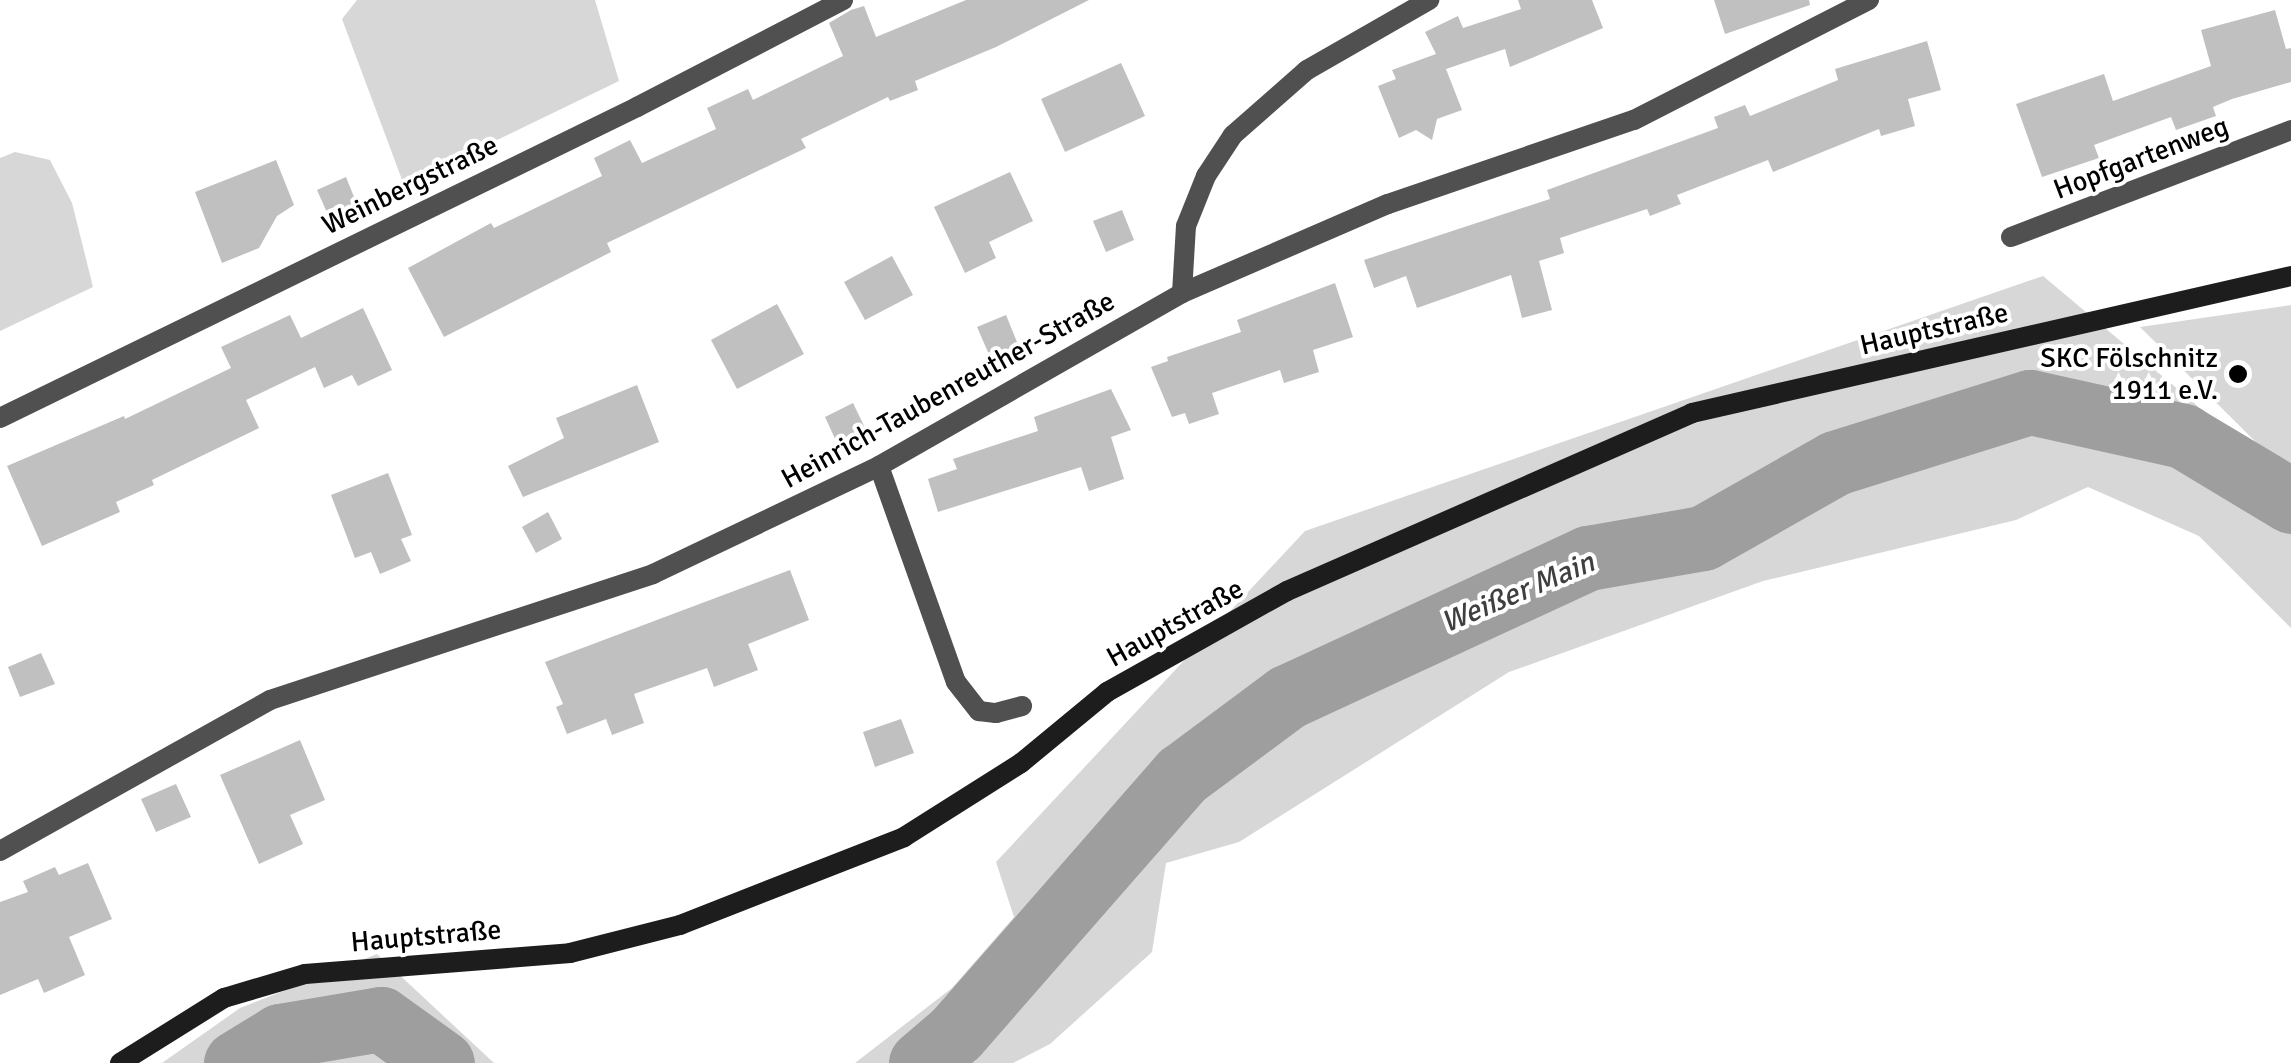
<!DOCTYPE html>
<meta charset="utf-8">
<style>
body{margin:0}
#map{position:relative;width:2291px;height:1063px;overflow:hidden;background:#fff;font-family:Signika,sans-serif}
div>[style]{position:absolute}
.green>*{inset:0;background:#d7d7d7}
.river>*{height:65px;margin:-32.5px;padding:0 32.5px;transform-origin:32.5px;border-radius:32.5px;background:#9e9e9e}
.building>*{inset:0;background:#c0c0c0}
.minor>*{height:20px;margin:-10px;padding:0 10px;transform-origin:10px;border-radius:10px;background:#505050}
.secondary>*{height:20px;margin:-10px;padding:0 10px;transform-origin:10px;border-radius:10px;background:#1d1d1d}
.dots>*{width:28px;height:28px;translate:-50% -50%;box-sizing:border-box;border:5px solid #fff;border-radius:50%}
span{translate:-50% -50%;white-space:nowrap;text-align:center;line-height:1.15;-webkit-text-stroke:8px #fff;paint-order:stroke}
.street-label{font-size:28px;color:#000}
.poi-label{font-size:28px;color:#000}
.right{translate:-100% -50%;text-align:right}
.water-label{font-size:30px;color:#3f3f3f;font-style:italic}
</style>
<div id="map">
<div class="green">
<div style="clip-path:polygon(357px 0,595px 0,619px 81px,404px 185px,342px 19px)"></div>
<div style="clip-path:polygon(15px 152px,50px 160px,72px 203px,93px 287px,0 331px,0 158px)"></div>
<div style="clip-path:polygon(2043px 276px,2192px 401px,2291px 493px,2291px 628px,2199px 536px,2088px 487px,2016px 520px,1763px 581px,1509px 672px,1239px 842px,1166px 863px,1152px 952px,1050px 1044px,1013px 1063px,855px 1063px,952px 988px,1014px 917px,996px 862px,1305px 531px)"></div>
<div style="clip-path:polygon(2291px 305px,2291px 477px,2140px 327px)"></div>
<div style="clip-path:polygon(377px 954px,494px 1063px,162px 1063px,240px 1008px)"></div>
</div>
<div class="river">
<div style="left:236px;top:1063px;width:52px;rotate:-31.5deg"></div>
<div style="left:280px;top:1036px;width:102px;rotate:-9.6deg"></div>
<div style="left:381px;top:1019px;width:75px;rotate:35.8deg"></div>
<div style="left:921px;top:1063px;width:46px;rotate:-40.6deg"></div>
<div style="left:956px;top:1033px;width:343px;rotate:-48.8deg"></div>
<div style="left:1182px;top:775px;width:131px;rotate:-36.6deg"></div>
<div style="left:1287px;top:697px;width:332px;rotate:-24.8deg"></div>
<div style="left:1588px;top:558px;width:117px;rotate:-9.9deg"></div>
<div style="left:1703px;top:538px;width:152px;rotate:-29.6deg"></div>
<div style="left:1835px;top:463px;width:204px;rotate:-17.4deg"></div>
<div style="left:2030px;top:402px;width:157px;rotate:12.5deg"></div>
<div style="left:2183px;top:436px;width:126px;rotate:31deg"></div>
</div>
<div class="building">
<div style="clip-path:polygon(966px 0,1089px 0,996px 47px,915px 81px,918px 90px,890px 101px,888px 97px,801px 139px,806px 148px,607px 243px,611px 252px,444px 337px,408px 268px,491px 223px,494px 228px,602px 176px,594px 158px,630px 140px,642px 163px,716px 129px,707px 108px,748px 89px,753px 100px,843px 56px,829px 23px,851px 10px,864px 6px,876px 37px)"></div>
<div style="clip-path:polygon(1518px 0,1592px 0,1603px 28px,1510px 67px,1505px 49px,1446px 69px,1462px 110px,1437px 119px,1432px 140px,1416px 130px,1399px 138px,1378px 86px,1396px 79px,1392px 70px,1436px 54px,1425px 32px,1458px 16px,1463px 28px,1521px 9px)"></div>
<div style="clip-path:polygon(1714px 0,1809px 0,1810px 5px,1725px 34px)"></div>
<div style="clip-path:polygon(2275px 10px,2286px 49px,2291px 48px,2291px 82px,2232px 99px,2213px 107px,2216px 116px,2176px 130px,2171px 117px,2094px 145px,2099px 158px,2042px 177px,2016px 104px,2104px 74px,2113px 101px,2211px 66px,2201px 30px)"></div>
<div style="clip-path:polygon(1927px 41px,1941px 90px,1908px 99px,1915px 126px,1881px 136px,1879px 129px,1773px 172px,1768px 160px,1677px 195px,1681px 204px,1650px 216px,1647px 209px,1560px 238px,1564px 253px,1539px 261px,1552px 310px,1522px 318px,1511px 275px,1417px 308px,1406px 276px,1374px 288px,1364px 260px,1550px 199px,1547px 190px,1718px 128px,1714px 117px,1745px 105px,1750px 116px,1838px 80px,1835px 69px)"></div>
<div style="clip-path:polygon(1121px 63px,1145px 116px,1065px 152px,1041px 99px)"></div>
<div style="clip-path:polygon(276px 160px,294px 205px,277px 216px,259px 248px,222px 263px,195px 192px)"></div>
<div style="clip-path:polygon(1010px 172px,1033px 221px,989px 242px,996px 258px,965px 273px,934px 207px)"></div>
<div style="clip-path:polygon(346px 177px,360px 212px,332px 224px,317px 190px)"></div>
<div style="clip-path:polygon(1122px 210px,1134px 240px,1106px 252px,1093px 221px)"></div>
<div style="clip-path:polygon(892px 256px,913px 295px,865px 320px,844px 282px)"></div>
<div style="clip-path:polygon(1335px 283px,1353px 337px,1313px 350px,1319px 372px,1284px 383px,1280px 370px,1212px 393px,1219px 414px,1189px 424px,1185px 413px,1172px 417px,1151px 367px,1168px 361px,1167px 357px,1241px 332px,1237px 320px)"></div>
<div style="clip-path:polygon(777px 304px,804px 354px,737px 389px,711px 340px)"></div>
<div style="clip-path:polygon(363px 308px,392px 370px,358px 386px,352px 375px,324px 388px,315px 367px,246px 400px,259px 428px,152px 480px,154px 485px,116px 502px,120px 512px,42px 546px,7px 466px,124px 416px,125px 419px,231px 368px,221px 347px,290px 315px,301px 338px)"></div>
<div style="clip-path:polygon(1006px 315px,1019px 347px,991px 359px,977px 327px)"></div>
<div style="clip-path:polygon(637px 385px,659px 442px,523px 497px,508px 466px,564px 438px,556px 418px)"></div>
<div style="clip-path:polygon(1111px 389px,1131px 430px,1111px 437px,1124px 479px,1089px 491px,1081px 467px,938px 512px,928px 479px,957px 469px,953px 459px,1038px 431px,1034px 417px)"></div>
<div style="clip-path:polygon(853px 403px,866px 430px,837px 443px,825px 417px)"></div>
<div style="clip-path:polygon(388px 473px,412px 535px,401px 539px,411px 561px,380px 574px,371px 552px,355px 558px,331px 495px)"></div>
<div style="clip-path:polygon(548px 512px,562px 539px,536px 553px,522px 527px)"></div>
<div style="clip-path:polygon(790px 570px,809px 620px,748px 644px,758px 670px,714px 687px,707px 668px,634px 694px,644px 723px,612px 735px,606px 719px,567px 734px,556px 707px,563px 704px,545px 662px)"></div>
<div style="clip-path:polygon(41px 653px,55px 684px,20px 697px,8px 667px)"></div>
<div style="clip-path:polygon(901px 719px,914px 753px,875px 767px,863px 732px)"></div>
<div style="clip-path:polygon(300px 740px,325px 800px,290px 815px,303px 844px,259px 864px,220px 775px)"></div>
<div style="clip-path:polygon(176px 784px,191px 817px,156px 832px,141px 799px)"></div>
<div style="clip-path:polygon(88px 863px,112px 919px,69px 937px,85px 975px,44px 993px,38px 979px,0 995px,0 902px,28px 892px,23px 881px,55px 867px,59px 875px)"></div>
</div>
<div class="minor">
<div style="left:2011px;top:237px;width:300px;rotate:-20.9deg"></div>
<div style="left:1182px;top:293px;width:67px;rotate:-86.6deg"></div>
<div style="left:1186px;top:226px;width:54px;rotate:-68.2deg"></div>
<div style="left:1206px;top:176px;width:49px;rotate:-56.6deg"></div>
<div style="left:1233px;top:135px;width:98px;rotate:-41.3deg"></div>
<div style="left:1307px;top:70px;width:141px;rotate:-29.8deg"></div>
<div style="left:0;top:418px;width:709px;rotate:-26.02deg"></div>
<div style="left:637px;top:107px;width:232px;rotate:-27.4deg"></div>
<div style="left:879px;top:466px;width:229px;rotate:70.4deg"></div>
<div style="left:956px;top:682px;width:37px;rotate:52deg"></div>
<div style="left:979px;top:711px;width:17px;rotate:7deg"></div>
<div style="left:996px;top:713px;width:27px;rotate:-15deg"></div>
<div style="left:0;top:851px;width:309px;rotate:-29.2deg"></div>
<div style="left:270px;top:700px;width:403px;rotate:-18.2deg"></div>
<div style="left:653px;top:574px;width:250px;rotate:-25.5deg"></div>
<div style="left:879px;top:466px;width:349px;rotate:-29.7deg"></div>
<div style="left:1182px;top:293px;width:224px;rotate:-23.4deg"></div>
<div style="left:1388px;top:204px;width:260px;rotate:-18.9deg"></div>
<div style="left:1634px;top:120px;width:264px;rotate:-27.1deg"></div>
</div>
<div class="secondary">
<div style="left:120px;top:1063px;width:123px;rotate:-32deg"></div>
<div style="left:224px;top:998px;width:84px;rotate:-16.5deg"></div>
<div style="left:305px;top:974px;width:266px;rotate:-4.5deg"></div>
<div style="left:570px;top:953px;width:114px;rotate:-14.3deg"></div>
<div style="left:680px;top:925px;width:241px;rotate:-21.4deg"></div>
<div style="left:904px;top:837px;width:138px;rotate:-32.3deg"></div>
<div style="left:1021px;top:763px;width:112px;rotate:-39.5deg"></div>
<div style="left:1107px;top:692px;width:206px;rotate:-29.3deg"></div>
<div style="left:1287px;top:591px;width:442px;rotate:-23.7deg"></div>
<div style="left:1692px;top:413px;width:614px;rotate:-12.88deg"></div>
</div>
<div class="dots">
<div style="left:2238px;top:374px;background:#000"></div>
</div>
<div class="street-label">
<span style="left:2141px;top:158px;rotate:-21deg">Hopfgartenweg</span>
<span style="left:410px;top:185px;rotate:-26deg">Weinbergstraße</span>
<span style="left:1934px;top:329px;rotate:-13deg">Hauptstraße</span>
<span style="left:948px;top:390px;rotate:-29deg">Heinrich-Taubenreuther-Straße</span>
<span style="left:1175px;top:623px;rotate:-29deg">Hauptstraße</span>
<span style="left:426px;top:936px;rotate:-5deg">Hauptstraße</span>
</div>
<div class="poi-label">
<span class="right" style="left:2218px;top:374px">SKC Fölschnitz<br>1911 e.V.</span>
</div>
<div class="water-label">
<span style="left:1518px;top:593px;rotate:-23deg">Weißer Main</span>
</div>
</div>
